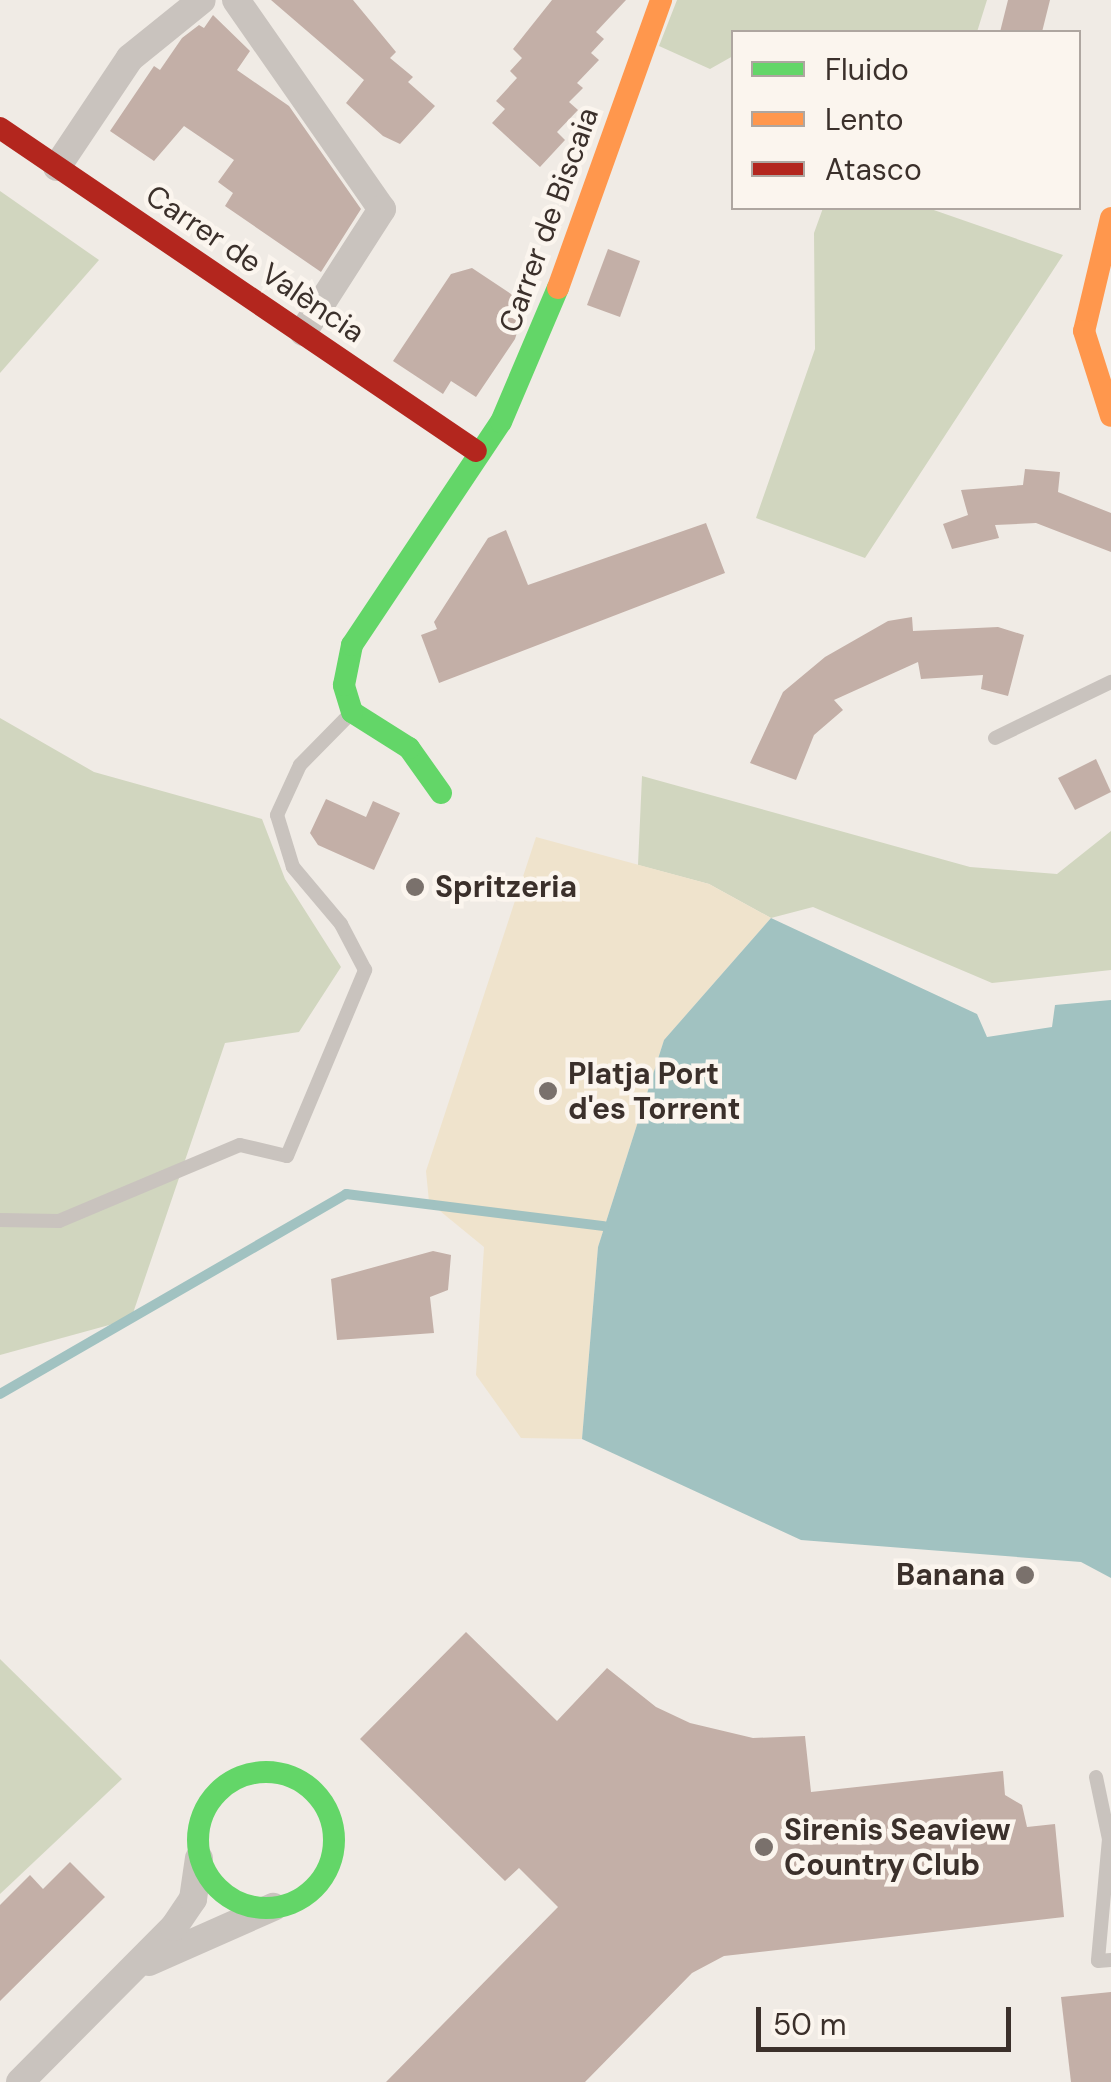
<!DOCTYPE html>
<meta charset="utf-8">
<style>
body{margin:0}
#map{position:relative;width:1111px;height:2082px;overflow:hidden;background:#f0ebe5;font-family:"DM Sans",sans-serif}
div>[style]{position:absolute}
.green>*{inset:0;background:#d1d6bf}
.sand>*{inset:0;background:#efe3cc}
.water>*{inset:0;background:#a1c2c1}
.stream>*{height:10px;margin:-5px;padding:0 5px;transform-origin:5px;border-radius:5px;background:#a1c2c1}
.building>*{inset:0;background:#c3afa7}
.lane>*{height:14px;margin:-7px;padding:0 7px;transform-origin:7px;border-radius:7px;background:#c9c3be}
.street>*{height:28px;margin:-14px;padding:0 14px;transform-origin:14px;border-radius:14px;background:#c9c3be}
.fast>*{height:22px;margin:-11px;padding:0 11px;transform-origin:11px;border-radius:11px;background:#63d668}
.fast>.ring{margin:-11px;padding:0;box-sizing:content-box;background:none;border:22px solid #63d668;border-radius:50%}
.slow>*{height:22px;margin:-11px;padding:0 11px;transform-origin:11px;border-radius:11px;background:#ff974d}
.jam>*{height:22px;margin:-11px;padding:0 11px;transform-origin:11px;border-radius:11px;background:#b3261e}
.dots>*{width:28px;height:28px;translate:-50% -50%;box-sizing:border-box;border:5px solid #fbf5ee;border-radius:50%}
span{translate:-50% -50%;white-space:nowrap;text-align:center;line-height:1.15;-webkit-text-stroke:9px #fbf5ee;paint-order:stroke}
.street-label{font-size:30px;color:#3b302b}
.poi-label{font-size:30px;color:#3b302b;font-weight:700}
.left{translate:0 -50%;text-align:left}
.right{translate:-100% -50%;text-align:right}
.legend{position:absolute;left:731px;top:30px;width:350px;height:180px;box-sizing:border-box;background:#fbf5ee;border:2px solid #aea6a0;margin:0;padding:12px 18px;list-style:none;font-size:30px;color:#3b302b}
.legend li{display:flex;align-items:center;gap:20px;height:50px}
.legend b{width:50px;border:2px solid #aea6a0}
.scale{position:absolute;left:756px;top:2007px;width:255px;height:45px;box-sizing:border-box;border:5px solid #3b302b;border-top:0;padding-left:12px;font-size:30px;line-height:35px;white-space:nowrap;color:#3b302b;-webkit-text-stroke:8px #fbf5ee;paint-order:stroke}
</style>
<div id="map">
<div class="green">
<div style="clip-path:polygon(677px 0,987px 0,977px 32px,734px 32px,733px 56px,710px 69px,659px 46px)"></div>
<div style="clip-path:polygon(0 191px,99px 260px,0 373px)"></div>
<div style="clip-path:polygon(823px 208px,928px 208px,1063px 255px,865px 558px,756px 518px,815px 349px,814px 233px)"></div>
<div style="clip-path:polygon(0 718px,94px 772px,262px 819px,285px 879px,341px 967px,299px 1032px,225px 1043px,131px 1319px,0 1355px)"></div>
<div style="clip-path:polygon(642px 776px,970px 867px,1057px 874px,1111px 831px,1111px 970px,992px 983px,813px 907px,771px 918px,709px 884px,638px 865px)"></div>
<div style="clip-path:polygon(0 1659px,122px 1779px,0 1894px)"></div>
</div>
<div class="sand">
<div style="clip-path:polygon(536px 837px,709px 884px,771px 918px,664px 1040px,598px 1247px,582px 1439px,521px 1438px,476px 1375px,484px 1247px,429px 1202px,426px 1171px)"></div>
</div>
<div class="water">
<div style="clip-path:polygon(771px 918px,977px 1014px,987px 1037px,1052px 1027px,1055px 1005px,1111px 1000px,1111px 1578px,1081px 1562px,801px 1540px,582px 1439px,598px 1247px,664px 1040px)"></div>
</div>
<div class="stream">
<div style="left:0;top:1394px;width:400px;rotate:-30deg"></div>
<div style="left:346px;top:1194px;width:260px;rotate:7.1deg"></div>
</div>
<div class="building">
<div style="clip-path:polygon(271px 0,353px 0,396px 52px,390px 58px,413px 77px,408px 82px,435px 106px,400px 144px,383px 136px,346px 103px,364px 80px)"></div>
<div style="clip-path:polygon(552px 0,626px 0,596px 32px,604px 39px,591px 53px,599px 60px,577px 83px,583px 88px,569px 102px,578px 110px,557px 132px,565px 140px,540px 167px,492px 123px,505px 109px,496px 101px,517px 78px,510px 71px,522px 58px,513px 49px)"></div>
<div style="clip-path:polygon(1008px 0,1050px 0,1042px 32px,1000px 32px)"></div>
<div style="clip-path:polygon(213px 15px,250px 51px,237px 70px,289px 106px,361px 209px,321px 272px,225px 206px,233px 193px,218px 182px,234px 160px,184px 126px,154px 161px,110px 131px,154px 66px,160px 70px,182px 38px,199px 25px,204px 28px)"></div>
<div style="clip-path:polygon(608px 249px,640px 261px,620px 317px,587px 305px)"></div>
<div style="clip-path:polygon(472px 268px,526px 304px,515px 339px,476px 397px,451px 381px,443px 394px,393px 361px,451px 274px)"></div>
<div style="clip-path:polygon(1025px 469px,1060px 472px,1058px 492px,1111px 513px,1111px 552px,1036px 523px,995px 525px,999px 538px,952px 549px,943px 524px,968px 515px,961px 490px,1023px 485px)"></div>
<div style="clip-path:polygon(706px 523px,725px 573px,439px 683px,421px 635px,437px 629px,434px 622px,488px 538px,506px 530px,528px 585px)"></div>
<div style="clip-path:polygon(912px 617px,913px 631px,998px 627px,1024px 635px,1008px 696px,981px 689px,983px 675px,921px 679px,918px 662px,834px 700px,843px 710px,814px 735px,796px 780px,750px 763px,783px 692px,825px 657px,888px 621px)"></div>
<div style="clip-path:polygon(1096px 759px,1111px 792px,1075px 810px,1058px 778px)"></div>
<div style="clip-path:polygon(326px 799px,366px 817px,373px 801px,400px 813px,374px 870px,318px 845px,310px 833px)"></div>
<div style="clip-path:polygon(433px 1251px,451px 1255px,448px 1290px,430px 1297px,434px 1333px,337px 1340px,331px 1279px)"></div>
<div style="clip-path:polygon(466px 1632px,557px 1721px,607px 1668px,656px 1707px,690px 1723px,753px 1738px,805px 1736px,811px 1792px,1003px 1771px,1005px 1795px,1022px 1805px,1027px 1827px,1055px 1824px,1064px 1917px,724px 1956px,692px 1973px,585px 2082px,386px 2082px,558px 1907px,519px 1868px,505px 1881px,360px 1739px)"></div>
<div style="clip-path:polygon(70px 1862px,105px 1897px,0 2001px,0 1905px,30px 1875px,43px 1889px)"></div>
<div style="clip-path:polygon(1111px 1992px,1111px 2082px,1071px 2082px,1061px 1997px)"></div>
</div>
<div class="lane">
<div style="left:995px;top:738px;width:129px;rotate:-25.8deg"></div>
<div style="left:0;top:1220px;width:59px;rotate:1deg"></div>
<div style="left:59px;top:1221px;width:196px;rotate:-22.8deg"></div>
<div style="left:240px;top:1145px;width:48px;rotate:13.2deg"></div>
<div style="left:287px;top:1156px;width:202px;rotate:-67.2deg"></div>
<div style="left:365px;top:970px;width:52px;rotate:-117.6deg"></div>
<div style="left:341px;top:924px;width:75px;rotate:-130.1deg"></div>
<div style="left:293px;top:867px;width:54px;rotate:-107.1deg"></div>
<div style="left:277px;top:815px;width:55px;rotate:-65.3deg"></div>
<div style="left:300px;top:765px;width:74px;rotate:-45.5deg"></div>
<div style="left:1096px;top:1777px;width:63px;rotate:78.2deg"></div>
<div style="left:1109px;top:1839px;width:122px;rotate:95.2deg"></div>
<div style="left:1098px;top:1961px;width:13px;rotate:-4deg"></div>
</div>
<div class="street">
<div style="left:236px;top:0;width:255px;rotate:55.1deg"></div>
<div style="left:382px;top:209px;width:146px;rotate:122.7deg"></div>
<div style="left:57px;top:167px;width:131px;rotate:-56.2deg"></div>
<div style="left:130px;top:58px;width:92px;rotate:-38.9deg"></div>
<div style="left:149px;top:1962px;width:136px;rotate:-23.9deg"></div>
<div style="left:20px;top:2082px;width:218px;rotate:-45.2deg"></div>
<div style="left:174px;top:1927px;width:34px;rotate:-56deg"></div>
<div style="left:193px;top:1899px;width:41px;rotate:-81.7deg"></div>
</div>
<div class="fast">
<div style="left:441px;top:793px;width:55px;rotate:-125.4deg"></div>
<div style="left:409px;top:748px;width:67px;rotate:-147.7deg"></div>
<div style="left:352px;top:712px;width:28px;rotate:-107deg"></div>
<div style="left:344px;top:685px;width:41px;rotate:-78.7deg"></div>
<div style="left:352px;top:645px;width:268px;rotate:-56.3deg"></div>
<div style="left:501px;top:422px;width:146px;rotate:-67deg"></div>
<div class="ring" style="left:198px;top:1772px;width:114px;height:114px"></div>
</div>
<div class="slow">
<div style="left:1111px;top:218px;width:116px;rotate:103.4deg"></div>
<div style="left:1084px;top:331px;width:89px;rotate:72.4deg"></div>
<div style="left:558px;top:288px;width:306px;rotate:-70.3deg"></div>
</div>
<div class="jam">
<div style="left:0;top:128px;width:575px;rotate:34.16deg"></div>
</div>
<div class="dots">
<div style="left:415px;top:887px;background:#7a716c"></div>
<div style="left:548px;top:1091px;background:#7a716c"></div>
<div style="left:1025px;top:1575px;background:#7a716c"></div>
<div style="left:764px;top:1847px;background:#7a716c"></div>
</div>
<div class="street-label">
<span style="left:549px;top:220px;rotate:-70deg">Carrer de Biscaia</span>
<span style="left:255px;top:264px;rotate:34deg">Carrer de València</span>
</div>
<div class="poi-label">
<span class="left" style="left:435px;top:887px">Spritzeria</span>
<span class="left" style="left:568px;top:1091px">Platja Port<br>d'es Torrent</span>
<span class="right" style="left:1005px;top:1575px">Banana</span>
<span class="left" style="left:784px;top:1847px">Sirenis Seaview<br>Country Club</span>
</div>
<ul class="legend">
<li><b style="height:12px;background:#63d668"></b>Fluido</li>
<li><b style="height:12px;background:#ff974d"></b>Lento</li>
<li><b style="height:12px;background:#b3261e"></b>Atasco</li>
</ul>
<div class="scale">50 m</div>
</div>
